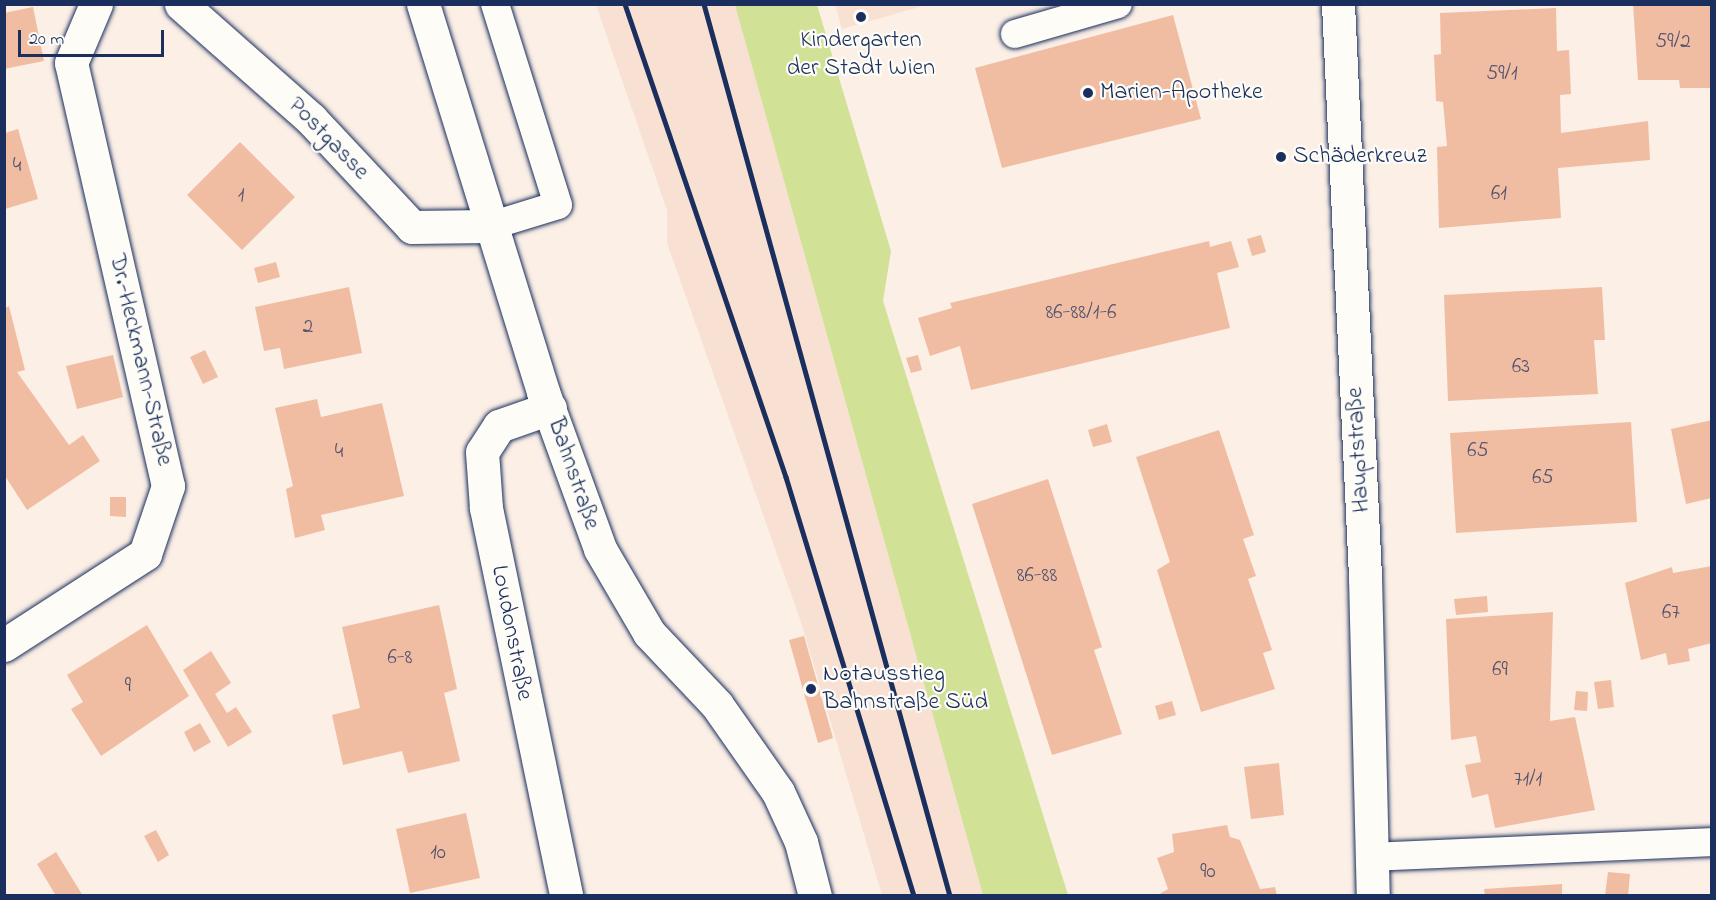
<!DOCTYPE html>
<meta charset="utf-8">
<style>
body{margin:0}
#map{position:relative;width:1716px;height:900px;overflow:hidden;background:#fbefe6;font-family:"Indie Flower",sans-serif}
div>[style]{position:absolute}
.built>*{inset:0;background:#f8e0d2}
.green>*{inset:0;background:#d1e195}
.building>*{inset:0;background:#f1bda2}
.roads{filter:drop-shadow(0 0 2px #1b2f5e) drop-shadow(0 0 2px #1b2f5e)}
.lane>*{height:28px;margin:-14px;padding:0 14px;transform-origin:14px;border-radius:14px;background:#fdfcf7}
.street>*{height:33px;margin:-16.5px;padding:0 16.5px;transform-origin:16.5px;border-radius:16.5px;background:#fdfcf7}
.secondary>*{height:33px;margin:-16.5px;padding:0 16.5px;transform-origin:16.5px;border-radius:16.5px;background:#fdfcf7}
.rail>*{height:4.5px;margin:-2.25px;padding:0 2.25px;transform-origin:2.25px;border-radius:2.25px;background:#1b2f5e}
.dots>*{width:16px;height:16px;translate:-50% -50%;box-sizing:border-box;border:3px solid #fdfcf7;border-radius:50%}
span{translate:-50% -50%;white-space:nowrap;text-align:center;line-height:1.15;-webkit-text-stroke:4.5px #fdfcf7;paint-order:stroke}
.number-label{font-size:21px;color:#50526f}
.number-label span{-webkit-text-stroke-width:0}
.poi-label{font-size:24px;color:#1b2f5e}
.left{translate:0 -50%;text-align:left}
.street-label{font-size:24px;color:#1b2f5e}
.frame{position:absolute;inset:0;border:6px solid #1b2f5e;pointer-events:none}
.scale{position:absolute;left:18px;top:30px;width:146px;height:27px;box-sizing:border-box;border:3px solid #1b2f5e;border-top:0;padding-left:8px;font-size:18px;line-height:21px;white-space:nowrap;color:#1b2f5e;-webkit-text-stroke:4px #fdfcf7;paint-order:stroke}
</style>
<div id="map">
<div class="built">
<div style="clip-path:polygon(835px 4px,926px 4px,926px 5px,842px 29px)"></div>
<div style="clip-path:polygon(596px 5px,735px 5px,983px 895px,882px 895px,801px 622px,667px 243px,667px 210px)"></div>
</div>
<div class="green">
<div style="clip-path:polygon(735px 5px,817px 5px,891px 251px,883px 301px,1068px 895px,983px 895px)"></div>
</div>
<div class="building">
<div style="clip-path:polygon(1633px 4px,1712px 4px,1712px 88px,1680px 88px,1679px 80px,1638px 80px)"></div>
<div style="clip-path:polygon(33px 7px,44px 61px,4px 69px,4px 13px)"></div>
<div style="clip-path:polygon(1556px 8px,1557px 51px,1569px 50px,1571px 94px,1560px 95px,1561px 133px,1648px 121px,1650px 160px,1558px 168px,1561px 218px,1439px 228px,1437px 147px,1447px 146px,1443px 102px,1436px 101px,1434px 55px,1441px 54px,1440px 13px)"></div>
<div style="clip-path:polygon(1173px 15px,1201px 119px,1002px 168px,975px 68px)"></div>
<div style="clip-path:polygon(18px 129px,38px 199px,5px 209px,5px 133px)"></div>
<div style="clip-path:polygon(240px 142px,295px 197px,242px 250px,187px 195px)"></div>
<div style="clip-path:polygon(1261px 235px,1266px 252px,1252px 256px,1247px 239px)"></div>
<div style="clip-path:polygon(1209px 241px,1210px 247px,1231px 241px,1239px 267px,1217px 273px,1230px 328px,971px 390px,960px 346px,930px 356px,918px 318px,952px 308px,950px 303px)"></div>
<div style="clip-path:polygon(276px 262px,280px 277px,258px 283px,254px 268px)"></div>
<div style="clip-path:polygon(349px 287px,362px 353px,284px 369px,280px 348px,264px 351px,255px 307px)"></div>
<div style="clip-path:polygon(1602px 287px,1605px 340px,1594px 340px,1598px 394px,1448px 401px,1444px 295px)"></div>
<div style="clip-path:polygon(9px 306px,25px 370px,17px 372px,69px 445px,83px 435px,100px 461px,27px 510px,5px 476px,5px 308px)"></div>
<div style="clip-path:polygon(205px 350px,218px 377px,203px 384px,190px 357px)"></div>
<div style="clip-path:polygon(113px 355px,123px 397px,77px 409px,66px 366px)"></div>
<div style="clip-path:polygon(918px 355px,922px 370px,911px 373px,906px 358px)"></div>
<div style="clip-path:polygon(317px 399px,321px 417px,382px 403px,404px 496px,321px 515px,325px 530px,295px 538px,286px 489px,293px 486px,275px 408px)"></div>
<div style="clip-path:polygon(1712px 420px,1712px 498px,1686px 504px,1671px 429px)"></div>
<div style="clip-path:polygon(1631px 422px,1637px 522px,1456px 533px,1450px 433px)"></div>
<div style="clip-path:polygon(1107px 424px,1112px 442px,1093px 447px,1088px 430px)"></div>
<div style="clip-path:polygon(1219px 430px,1254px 535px,1243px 539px,1256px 576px,1248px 579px,1272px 650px,1263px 653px,1275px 689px,1201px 712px,1157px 570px,1170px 562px,1136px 457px)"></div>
<div style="clip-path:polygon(1048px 479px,1102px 647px,1094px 650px,1122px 734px,1052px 755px,972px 504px)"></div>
<div style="clip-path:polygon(110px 497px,126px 497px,126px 517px,110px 516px)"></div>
<div style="clip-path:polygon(1712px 566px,1712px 643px,1688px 649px,1690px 661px,1668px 665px,1666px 653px,1641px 660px,1625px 583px,1672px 567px,1673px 573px)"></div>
<div style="clip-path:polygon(1487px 596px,1488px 612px,1456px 615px,1454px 599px)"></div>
<div style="clip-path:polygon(439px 605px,457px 689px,444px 693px,460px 761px,408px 773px,402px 751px,343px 765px,332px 715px,360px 708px,342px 627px)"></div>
<div style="clip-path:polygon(1553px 612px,1550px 721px,1575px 717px,1595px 810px,1495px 828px,1488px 794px,1472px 798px,1465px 765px,1481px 762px,1476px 736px,1451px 740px,1446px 619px)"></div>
<div style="clip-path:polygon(147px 625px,189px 696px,101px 756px,71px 709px,83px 702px,67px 675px)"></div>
<div style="clip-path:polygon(804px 636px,833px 738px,818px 743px,789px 640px)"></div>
<div style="clip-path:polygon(211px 651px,231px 683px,215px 694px,227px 713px,236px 707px,252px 732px,228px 747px,183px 670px)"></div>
<div style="clip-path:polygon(1611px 680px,1614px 707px,1598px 709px,1594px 682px)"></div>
<div style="clip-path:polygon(1576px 691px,1588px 692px,1587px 711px,1574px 710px)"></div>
<div style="clip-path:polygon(1172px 701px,1176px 715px,1159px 720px,1155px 706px)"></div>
<div style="clip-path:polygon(200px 723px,211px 742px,194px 752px,184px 732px)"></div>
<div style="clip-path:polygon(1279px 763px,1284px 815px,1251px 819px,1244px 767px)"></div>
<div style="clip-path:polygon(466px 813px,480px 878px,410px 893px,396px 829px)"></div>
<div style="clip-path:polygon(1227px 825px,1230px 837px,1240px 840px,1260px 889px,1275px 887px,1277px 896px,1156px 896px,1168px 889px,1157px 858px,1174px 852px,1172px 834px)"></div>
<div style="clip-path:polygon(156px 830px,169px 855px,158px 862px,144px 836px)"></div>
<div style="clip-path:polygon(56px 852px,83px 896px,56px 896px,37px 864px)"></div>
<div style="clip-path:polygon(1608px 872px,1630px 874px,1628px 896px,1605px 896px)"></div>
<div style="clip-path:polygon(1562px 884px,1562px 896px,1485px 896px,1484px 889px)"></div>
</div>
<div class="roads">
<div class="lane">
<div style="left:1015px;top:34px;width:107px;rotate:-16.2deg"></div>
<div style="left:490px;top:226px;width:71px;rotate:-17.2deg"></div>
<div style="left:558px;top:205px;width:211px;rotate:-107.4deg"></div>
<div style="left:1372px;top:857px;width:340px;rotate:-2.5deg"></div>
</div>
<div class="street">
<div style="left:181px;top:4px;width:174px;rotate:41.5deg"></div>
<div style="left:311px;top:119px;width:148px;rotate:46.9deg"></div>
<div style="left:412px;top:227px;width:78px;rotate:-0.7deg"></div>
<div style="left:423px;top:4px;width:406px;rotate:72.8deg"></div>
<div style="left:543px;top:392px;width:167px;rotate:70deg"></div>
<div style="left:600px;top:549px;width:97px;rotate:59.7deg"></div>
<div style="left:649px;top:633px;width:99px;rotate:46.6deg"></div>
<div style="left:717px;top:705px;width:106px;rotate:55deg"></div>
<div style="left:778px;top:792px;width:55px;rotate:65.3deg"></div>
<div style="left:801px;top:842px;width:56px;rotate:75.5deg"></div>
<div style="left:550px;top:408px;width:54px;rotate:160.6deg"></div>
<div style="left:499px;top:426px;width:31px;rotate:123deg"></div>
<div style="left:482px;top:452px;width:56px;rotate:85.9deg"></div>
<div style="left:486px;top:508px;width:396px;rotate:78.3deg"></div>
<div style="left:4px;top:645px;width:168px;rotate:-32.8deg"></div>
<div style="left:145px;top:554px;width:72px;rotate:-71.3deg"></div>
<div style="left:168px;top:486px;width:434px;rotate:-102.9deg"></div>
<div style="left:71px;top:63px;width:64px;rotate:-67deg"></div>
</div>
<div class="secondary">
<div style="left:1338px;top:4px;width:574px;rotate:87.3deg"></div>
<div style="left:1365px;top:577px;width:319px;rotate:88.6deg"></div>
</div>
</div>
<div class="rail">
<div style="left:625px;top:4px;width:500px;rotate:71.2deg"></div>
<div style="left:786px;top:477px;width:438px;rotate:73deg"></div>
<div style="left:704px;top:4px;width:925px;rotate:74.58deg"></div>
</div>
<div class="dots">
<div style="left:861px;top:17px;background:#1b2f5e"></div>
<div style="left:1088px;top:93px;background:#1b2f5e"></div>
<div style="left:1281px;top:157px;background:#1b2f5e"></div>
<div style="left:811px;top:689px;background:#1b2f5e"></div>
</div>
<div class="number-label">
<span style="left:1673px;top:42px">59/2</span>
<span style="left:1502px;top:74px">59/1</span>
<span style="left:17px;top:166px">4</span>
<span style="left:1499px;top:194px">61</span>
<span style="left:241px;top:196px">1</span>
<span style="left:1081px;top:313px">86-88/1-6</span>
<span style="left:308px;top:327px">2</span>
<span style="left:1521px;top:367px">63</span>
<span style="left:1478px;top:451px">65</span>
<span style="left:339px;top:452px">4</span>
<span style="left:1543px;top:478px">65</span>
<span style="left:1037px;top:576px">86-88</span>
<span style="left:1671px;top:613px">67</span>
<span style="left:400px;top:658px">6-8</span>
<span style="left:1500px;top:670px">69</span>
<span style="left:128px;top:686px">9</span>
<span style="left:1528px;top:780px">71/1</span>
<span style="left:438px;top:853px">10</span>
<span style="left:1208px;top:872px">90</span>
</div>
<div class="poi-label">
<span style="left:861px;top:55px">Kindergarten<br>der Stadt Wien</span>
<span class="left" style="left:1100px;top:93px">Marien-Apotheke</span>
<span class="left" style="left:1293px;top:157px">Schäderkreuz</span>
<span class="left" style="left:823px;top:689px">Notausstieg<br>Bahnstraße Süd</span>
</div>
<div class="street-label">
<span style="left:328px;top:139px;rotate:46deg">Postgasse</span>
<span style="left:140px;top:360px;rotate:77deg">Dr.-Heckmann-Straße</span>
<span style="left:1359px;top:450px;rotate:-93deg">Hauptstraße</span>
<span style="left:573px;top:474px;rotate:71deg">Bahnstraße</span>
<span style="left:511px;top:633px;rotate:79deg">Loudonstraße</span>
</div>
<div class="frame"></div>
<div class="scale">20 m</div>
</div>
